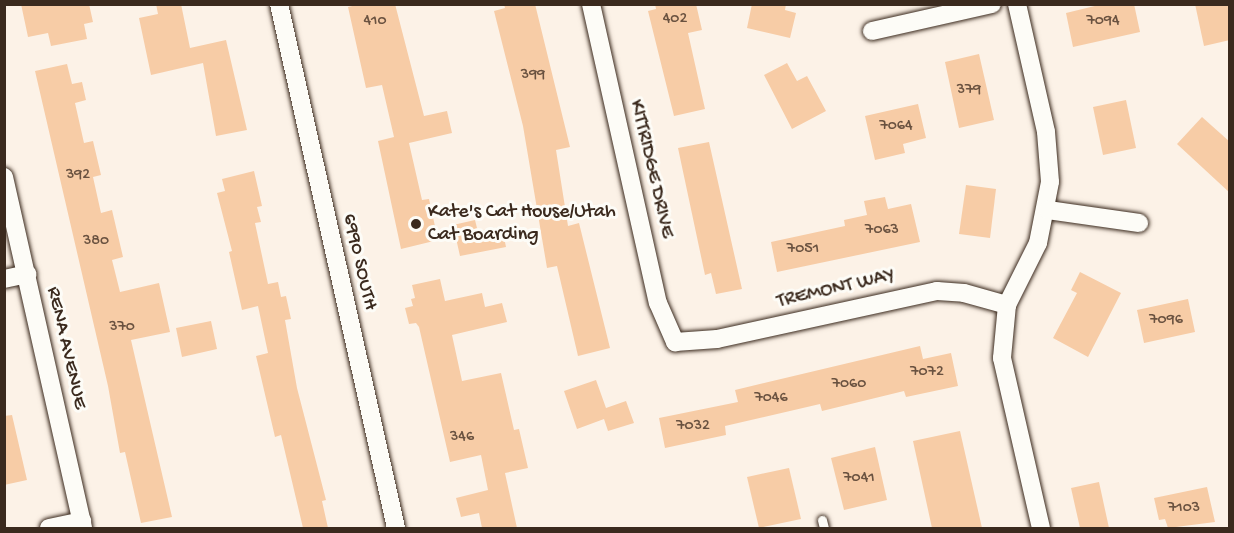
<!DOCTYPE html>
<style>
body{margin:0}
#map{position:relative;width:1234px;height:533px;overflow:hidden;background:#fcf2e7;font-family:"Gochi Hand",sans-serif}
div>[style]{position:absolute}
.building>*{inset:0;background:#f7cca6}
.roads{filter:drop-shadow(0 0 2px #3b2a1e) drop-shadow(0 0 2px #3b2a1e)}
.service>*{height:9px;margin:-4.5px;padding:0 4.5px;transform-origin:4.5px;border-radius:4.5px;background:#fdfcf7}
.minor>*{height:18px;margin:-9px;padding:0 9px;transform-origin:9px;border-radius:9px;background:#fdfcf7}
.dots>*{width:16px;height:16px;translate:-50% -50%;box-sizing:border-box;border:3px solid #fdfcf7;border-radius:50%}
span{translate:-50% -50%;white-space:nowrap;text-align:center;line-height:1.15;-webkit-text-stroke:6px #fdfcf7;paint-order:stroke}
.number-label{font-size:16px;color:#6a5240}
.number-label span{-webkit-text-stroke-width:0}
.street-label{font-size:20px;color:#3b2a1e}
.poi-label{font-size:20px;color:#3b2a1e}
.left{translate:0 -50%;text-align:left}
.frame{position:absolute;inset:0;border:6px solid #3b2a1e;pointer-events:none}
</style>
<div id="map">
<div class="building">
<div style="clip-path:polygon(21px 4px,89px 4px,93px 22px,84px 24px,87px 39px,51px 46px,48px 33px,28px 37px)"></div>
<div style="clip-path:polygon(156px 4px,181px 4px,190px 48px,226px 40px,247px 130px,216px 136px,203px 63px,151px 75px,139px 18px,158px 14px)"></div>
<div style="clip-path:polygon(361px 4px,395px 4px,424px 116px,447px 111px,452px 133px,409px 143px,422px 200px,429px 199px,438px 240px,401px 249px,378px 141px,394px 137px,382px 85px,366px 88px,348px 7px)"></div>
<div style="clip-path:polygon(504px 4px,535px 4px,570px 147px,556px 150px,568px 226px,579px 223px,610px 348px,578px 356px,557px 266px,547px 268px,523px 126px,494px 11px,505px 8px)"></div>
<div style="clip-path:polygon(655px 4px,696px 4px,702px 30px,688px 33px,705px 109px,674px 116px,648px 11px,656px 9px)"></div>
<div style="clip-path:polygon(752px 4px,786px 4px,785px 10px,796px 13px,790px 38px,747px 28px)"></div>
<div style="clip-path:polygon(1103px 4px,1134px 4px,1140px 32px,1073px 47px,1066px 13px)"></div>
<div style="clip-path:polygon(1195px 4px,1230px 4px,1230px 40px,1204px 46px)"></div>
<div style="clip-path:polygon(979px 54px,994px 120px,959px 128px,945px 62px)"></div>
<div style="clip-path:polygon(787px 63px,797px 81px,807px 76px,826px 111px,792px 129px,764px 75px)"></div>
<div style="clip-path:polygon(67px 64px,72px 84px,82px 82px,86px 100px,75px 103px,84px 143px,93px 141px,101px 175px,93px 177px,101px 213px,112px 210px,123px 257px,112px 260px,120px 292px,159px 283px,170px 332px,131px 340px,172px 517px,141px 523px,125px 452px,120px 453px,108px 386px,35px 71px)"></div>
<div style="clip-path:polygon(1126px 100px,1136px 148px,1103px 155px,1093px 107px)"></div>
<div style="clip-path:polygon(918px 104px,926px 138px,903px 144px,905px 153px,875px 160px,865px 116px)"></div>
<div style="clip-path:polygon(1202px 117px,1230px 142px,1230px 193px,1177px 144px)"></div>
<div style="clip-path:polygon(709px 142px,742px 289px,716px 294px,711px 273px,705px 275px,678px 148px)"></div>
<div style="clip-path:polygon(254px 171px,262px 206px,257px 207px,261px 222px,255px 223px,268px 284px,278px 282px,281px 297px,286px 296px,291px 319px,285px 320px,297px 388px,326px 500px,322px 501px,328px 528px,303px 528px,281px 435px,275px 437px,256px 356px,268px 353px,258px 306px,242px 310px,229px 252px,232px 251px,217px 193px,225px 191px,222px 179px)"></div>
<div style="clip-path:polygon(966px 185px,996px 189px,990px 238px,959px 234px)"></div>
<div style="clip-path:polygon(885px 197px,888px 209px,911px 204px,920px 242px,777px 272px,771px 242px,845px 226px,844px 220px,867px 215px,864px 201px)"></div>
<div style="clip-path:polygon(475px 220px,477px 228px,483px 230px,502px 227px,506px 247px,460px 256px,453px 225px)"></div>
<div style="clip-path:polygon(1080px 272px,1121px 293px,1088px 357px,1053px 338px,1077px 293px,1071px 290px)"></div>
<div style="clip-path:polygon(440px 279px,445px 301px,482px 293px,485px 307px,502px 303px,507px 322px,452px 335px,462px 381px,501px 373px,514px 430px,519px 429px,528px 468px,505px 473px,517px 528px,482px 528px,479px 513px,461px 517px,456px 498px,488px 490px,481px 455px,450px 462px,419px 327px,416px 323px,409px 324px,405px 308px,413px 306px,411px 299px,415px 298px,412px 285px)"></div>
<div style="clip-path:polygon(1188px 299px,1195px 332px,1144px 343px,1137px 310px)"></div>
<div style="clip-path:polygon(211px 321px,217px 349px,182px 357px,176px 328px)"></div>
<div style="clip-path:polygon(920px 346px,923px 359px,951px 353px,958px 386px,906px 397px,904px 391px,822px 411px,820px 404px,725px 426px,726px 435px,665px 448px,659px 418px,738px 402px,735px 390px)"></div>
<div style="clip-path:polygon(596px 380px,606px 408px,626px 401px,634px 423px,608px 431px,604px 419px,577px 429px,564px 391px)"></div>
<div style="clip-path:polygon(12px 415px,27px 480px,4px 485px,4px 416px)"></div>
<div style="clip-path:polygon(960px 431px,982px 528px,932px 528px,913px 441px)"></div>
<div style="clip-path:polygon(875px 447px,887px 500px,844px 510px,831px 458px)"></div>
<div style="clip-path:polygon(789px 468px,801px 519px,759px 528px,747px 477px)"></div>
<div style="clip-path:polygon(1099px 482px,1109px 528px,1080px 528px,1071px 488px)"></div>
<div style="clip-path:polygon(1207px 487px,1215px 522px,1168px 528px,1165px 519px,1159px 520px,1154px 498px)"></div>
</div>
<div class="roads">
<div class="service">
<div style="left:822px;top:520px;width:8px;rotate:76deg"></div>
</div>
<div class="minor">
<div style="left:279px;top:4px;width:537px;rotate:77.41deg"></div>
<div style="left:591px;top:4px;width:306px;rotate:77.4deg"></div>
<div style="left:658px;top:303px;width:43px;rotate:66.4deg"></div>
<div style="left:675px;top:342px;width:42px;rotate:-4.1deg"></div>
<div style="left:717px;top:339px;width:225px;rotate:-12.3deg"></div>
<div style="left:937px;top:291px;width:27px;rotate:4deg"></div>
<div style="left:964px;top:293px;width:45px;rotate:15.6deg"></div>
<div style="left:1017px;top:4px;width:131px;rotate:77.2deg"></div>
<div style="left:1046px;top:132px;width:50px;rotate:85.4deg"></div>
<div style="left:1050px;top:182px;width:62px;rotate:101.1deg"></div>
<div style="left:1038px;top:243px;width:69px;rotate:116.6deg"></div>
<div style="left:1007px;top:305px;width:53px;rotate:95.4deg"></div>
<div style="left:1002px;top:358px;width:174px;rotate:77.1deg"></div>
<div style="left:872px;top:31px;width:123px;rotate:-12.7deg"></div>
<div style="left:4px;top:177px;width:360px;rotate:77.3deg"></div>
<div style="left:1048px;top:210px;width:92px;rotate:8.1deg"></div>
<div style="left:4px;top:279px;width:24px;rotate:-12deg"></div>
<div style="left:49px;top:528px;width:34px;rotate:-12deg"></div>
</div>
</div>
<div class="dots">
<div style="left:416px;top:224px;background:#3b2a1e"></div>
</div>
<div class="number-label">
<span style="left:675px;top:20px">402</span>
<span style="left:375px;top:22px">410</span>
<span style="left:1103px;top:22px">7094</span>
<span style="left:533px;top:76px">399</span>
<span style="left:969px;top:91px">379</span>
<span style="left:896px;top:127px">7064</span>
<span style="left:78px;top:176px">392</span>
<span style="left:882px;top:231px">7063</span>
<span style="left:96px;top:242px">380</span>
<span style="left:803px;top:250px">7051</span>
<span style="left:1166px;top:321px">7096</span>
<span style="left:122px;top:328px">370</span>
<span style="left:927px;top:373px">7072</span>
<span style="left:849px;top:385px">7060</span>
<span style="left:771px;top:399px">7046</span>
<span style="left:693px;top:427px">7032</span>
<span style="left:462px;top:438px">346</span>
<span style="left:859px;top:479px">7041</span>
<span style="left:1184px;top:509px">7103</span>
</div>
<div class="street-label">
<span style="left:651px;top:169px;rotate:77deg">KITTRIDGE DRIVE</span>
<span style="left:359px;top:262px;rotate:77deg">6990 SOUTH</span>
<span style="left:836px;top:289px;rotate:-13deg">TREMONT WAY</span>
<span style="left:66px;top:348px;rotate:77deg">RENA AVENUE</span>
</div>
<div class="poi-label">
<span class="left" style="left:428px;top:224px">Kate's Cat House/Utah<br>Cat Boarding</span>
</div>
<div class="frame"></div>
</div>
